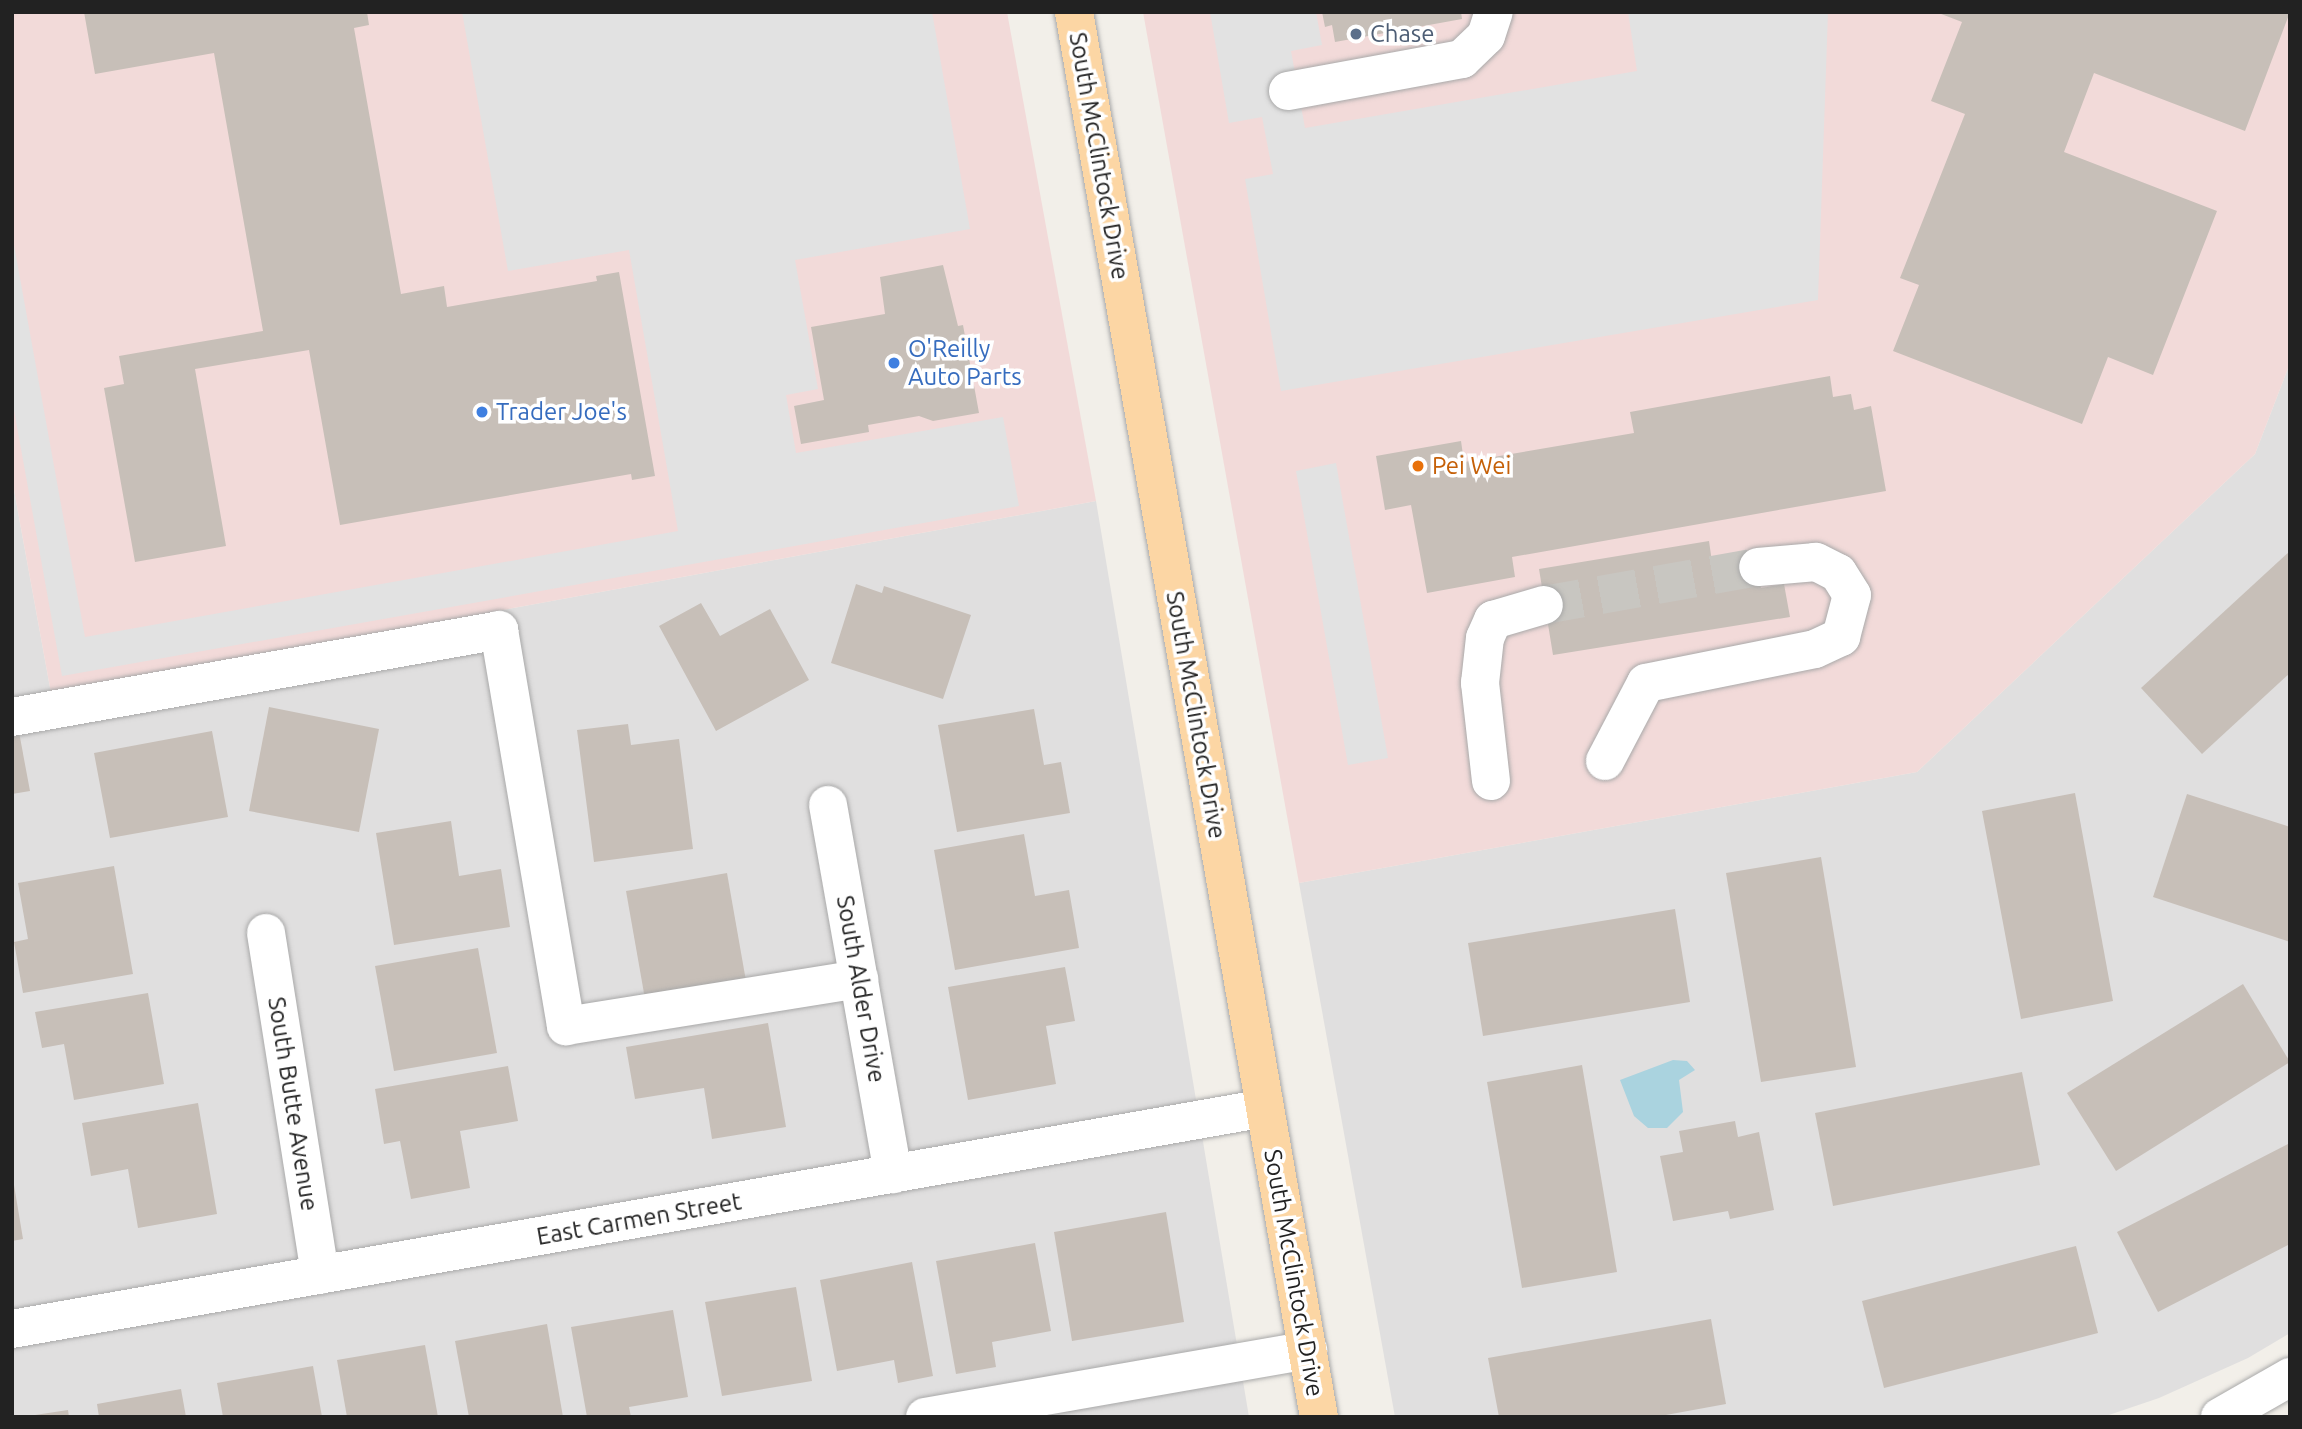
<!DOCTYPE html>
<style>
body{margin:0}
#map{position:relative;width:2302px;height:1429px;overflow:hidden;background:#f2efe9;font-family:Ubuntu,sans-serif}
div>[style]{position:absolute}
.residential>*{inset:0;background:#e0dfdf}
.commercial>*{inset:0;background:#f2dad9}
.parking>*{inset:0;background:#e2e2e2}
.water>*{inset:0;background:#aad3df}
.building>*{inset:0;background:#c7bfb8}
.minor-tunnel>*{height:38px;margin-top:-19px;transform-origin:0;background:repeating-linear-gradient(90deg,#c8c6c1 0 38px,transparent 0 57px)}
.roads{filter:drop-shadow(0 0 2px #a9a9a9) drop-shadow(0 0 2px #a9a9a9)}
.minor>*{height:38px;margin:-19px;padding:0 19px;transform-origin:19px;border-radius:19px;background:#fff}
.major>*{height:38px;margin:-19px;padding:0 19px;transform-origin:19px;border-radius:19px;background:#fcd6a4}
.dots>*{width:19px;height:19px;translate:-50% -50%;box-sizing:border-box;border:4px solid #fff;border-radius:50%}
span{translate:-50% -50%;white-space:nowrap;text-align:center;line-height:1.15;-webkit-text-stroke:7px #fff;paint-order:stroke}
.service-label{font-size:24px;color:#4e5e75}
.left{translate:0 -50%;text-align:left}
.street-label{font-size:24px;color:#222}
.shop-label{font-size:24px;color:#366cbe}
.food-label{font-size:24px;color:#c56008}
.frame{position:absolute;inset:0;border:14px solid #222;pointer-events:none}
</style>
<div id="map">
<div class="residential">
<div style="clip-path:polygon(2290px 363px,2290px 1333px,2248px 1358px,2159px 1398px,2103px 1417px,1395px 1417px,1299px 883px,1917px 772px,2255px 454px)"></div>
<div style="clip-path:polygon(12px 479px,51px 693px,1096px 501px,1249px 1417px,12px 1417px)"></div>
</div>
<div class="commercial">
<div style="clip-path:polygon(12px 12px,1007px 12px,1096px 501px,51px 693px,12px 479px)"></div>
<div style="clip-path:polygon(1143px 12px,2290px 12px,2290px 363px,2255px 454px,1917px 772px,1299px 883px)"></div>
</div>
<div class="parking">
<div style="clip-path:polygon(462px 12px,932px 12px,970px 229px,795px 260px,818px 389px,786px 395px,796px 453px,1003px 417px,1019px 506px,62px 676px,12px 399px,12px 234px,85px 637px,678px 531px,629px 250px,508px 271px)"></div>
<div style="clip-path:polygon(1210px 12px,1316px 12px,1322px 45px,1291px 51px,1305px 128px,1637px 71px,1628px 12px,1828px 12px,1818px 300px,1281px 391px,1245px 179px,1273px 174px,1262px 117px,1229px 123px)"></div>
<div style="clip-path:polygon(1336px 463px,1388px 758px,1348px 765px,1296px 471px)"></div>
</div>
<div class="water">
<div style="clip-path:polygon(1673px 1060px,1687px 1061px,1695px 1070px,1679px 1080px,1683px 1112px,1667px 1128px,1648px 1128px,1634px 1116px,1620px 1080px)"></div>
</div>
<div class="building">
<div style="clip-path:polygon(84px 12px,367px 12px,369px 25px,354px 28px,401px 294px,444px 286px,447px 307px,597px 281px,596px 276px,619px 272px,655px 476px,632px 480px,631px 474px,340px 525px,309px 350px,195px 369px,226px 546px,135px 562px,104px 388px,124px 384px,119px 356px,263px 331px,214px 53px,95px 74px)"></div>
<div style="clip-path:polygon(1322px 12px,1461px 12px,1462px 19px,1335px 42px,1332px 25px,1325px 27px)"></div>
<div style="clip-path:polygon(1936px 12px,2290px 12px,2245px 131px,2094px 73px,2064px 152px,2217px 211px,2153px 375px,2108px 357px,2082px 424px,1893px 351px,1919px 285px,1900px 278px,1965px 114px,1931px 101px,1962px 22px)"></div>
<div style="clip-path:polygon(943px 265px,958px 326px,963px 325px,979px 413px,933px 421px,919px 416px,868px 425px,869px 432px,801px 444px,794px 406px,824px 400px,811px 327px,885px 314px,880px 277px)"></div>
<div style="clip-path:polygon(1830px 376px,1833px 397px,1851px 394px,1854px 410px,1871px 406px,1886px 491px,1512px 557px,1515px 577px,1427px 593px,1411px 505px,1385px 510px,1376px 456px,1461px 441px,1464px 462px,1634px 433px,1630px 412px)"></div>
<div style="clip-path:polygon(1709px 541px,1712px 562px,1756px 555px,1761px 588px,1784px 584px,1790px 617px,1553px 655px,1539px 569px)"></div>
<div style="clip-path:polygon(2290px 551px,2290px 673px,2202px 754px,2141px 688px)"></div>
<div style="clip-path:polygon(856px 584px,882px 593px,884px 586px,971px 615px,943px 699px,831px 663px)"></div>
<div style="clip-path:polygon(701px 603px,720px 636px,770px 609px,809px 680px,716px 731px,659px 626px)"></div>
<div style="clip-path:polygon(269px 707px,379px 729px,359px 832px,249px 811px)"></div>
<div style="clip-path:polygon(1034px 709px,1044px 765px,1061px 762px,1070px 813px,957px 832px,938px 725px)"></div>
<div style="clip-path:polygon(628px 724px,631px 745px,679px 739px,693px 849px,594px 862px,577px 730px)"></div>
<div style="clip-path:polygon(212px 731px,228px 817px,110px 838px,94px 753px)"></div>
<div style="clip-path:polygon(19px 732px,30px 791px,12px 794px,12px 734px)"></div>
<div style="clip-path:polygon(2075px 793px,2113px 1001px,2021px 1019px,1982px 811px)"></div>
<div style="clip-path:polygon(2187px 794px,2290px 827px,2290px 942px,2153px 897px)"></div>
<div style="clip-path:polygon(451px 821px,459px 876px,501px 869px,510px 927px,394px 945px,376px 833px)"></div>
<div style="clip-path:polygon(1024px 834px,1035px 896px,1069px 890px,1079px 948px,955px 970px,934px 850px)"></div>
<div style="clip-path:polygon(1821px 857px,1856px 1067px,1761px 1082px,1726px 873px)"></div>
<div style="clip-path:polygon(114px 866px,133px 974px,23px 993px,14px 942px,28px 939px,18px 883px)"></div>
<div style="clip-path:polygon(727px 873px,746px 981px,645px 999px,626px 891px)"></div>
<div style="clip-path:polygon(1675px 909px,1690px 1002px,1483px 1036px,1468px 943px)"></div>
<div style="clip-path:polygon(478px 948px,497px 1053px,394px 1071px,375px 966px)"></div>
<div style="clip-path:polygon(1065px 967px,1075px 1021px,1046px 1026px,1056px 1084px,968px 1100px,948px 987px)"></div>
<div style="clip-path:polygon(2243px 984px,2290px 1062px,2116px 1171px,2067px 1093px)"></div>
<div style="clip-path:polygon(148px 993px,164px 1084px,74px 1100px,64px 1044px,42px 1048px,35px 1012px)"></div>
<div style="clip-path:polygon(768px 1023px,786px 1127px,712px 1139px,704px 1088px,635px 1099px,626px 1047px)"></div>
<div style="clip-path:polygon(1582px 1065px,1617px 1272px,1522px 1288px,1487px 1082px)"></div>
<div style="clip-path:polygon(508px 1066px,518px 1121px,460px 1131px,470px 1188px,411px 1199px,400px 1141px,384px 1144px,375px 1089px)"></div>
<div style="clip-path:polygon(2022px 1072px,2040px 1165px,1833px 1206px,1815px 1113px)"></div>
<div style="clip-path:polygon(198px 1103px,217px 1214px,138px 1228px,128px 1169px,91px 1176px,82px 1123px)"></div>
<div style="clip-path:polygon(1735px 1121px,1738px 1137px,1759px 1132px,1774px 1210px,1730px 1219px,1728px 1211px,1673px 1221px,1660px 1156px,1683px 1152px,1679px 1131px)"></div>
<div style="clip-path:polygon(2290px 1143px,2290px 1244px,2158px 1312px,2117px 1232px)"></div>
<div style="clip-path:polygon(14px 1185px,23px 1239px,12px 1241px,12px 1186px)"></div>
<div style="clip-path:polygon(1166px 1212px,1184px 1322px,1072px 1341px,1054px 1232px)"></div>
<div style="clip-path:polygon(1035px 1243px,1051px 1331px,992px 1342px,996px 1367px,956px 1374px,936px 1261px)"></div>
<div style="clip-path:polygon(2076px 1246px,2098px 1333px,1884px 1388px,1862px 1301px)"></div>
<div style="clip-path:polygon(912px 1262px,933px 1376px,898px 1383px,894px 1360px,837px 1371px,820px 1280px)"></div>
<div style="clip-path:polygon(796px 1287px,812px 1381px,722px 1396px,705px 1302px)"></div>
<div style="clip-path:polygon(673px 1310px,688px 1397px,629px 1407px,631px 1417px,587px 1417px,571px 1327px)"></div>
<div style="clip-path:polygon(1711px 1319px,1726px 1404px,1655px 1417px,1499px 1417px,1488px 1358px)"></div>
<div style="clip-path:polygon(547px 1324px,563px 1417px,469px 1417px,455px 1341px)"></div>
<div style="clip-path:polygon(425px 1345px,438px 1417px,347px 1417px,337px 1360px)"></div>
<div style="clip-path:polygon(313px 1366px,322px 1417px,223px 1417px,217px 1383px)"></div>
<div style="clip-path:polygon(181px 1389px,186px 1417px,99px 1417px,97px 1404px)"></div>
<div style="clip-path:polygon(68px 1410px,69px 1417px,35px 1417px,35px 1415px)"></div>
</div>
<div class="minor-tunnel">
<div style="left:1544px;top:605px;width:217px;rotate:-10.1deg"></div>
</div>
<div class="roads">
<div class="minor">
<div style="left:1288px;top:91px;width:177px;rotate:-10.4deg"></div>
<div style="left:1462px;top:59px;width:33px;rotate:-44deg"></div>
<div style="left:1486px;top:36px;width:25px;rotate:-72deg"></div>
<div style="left:12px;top:717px;width:495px;rotate:-10.1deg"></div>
<div style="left:499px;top:630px;width:402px;rotate:80.4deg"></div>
<div style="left:566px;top:1026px;width:297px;rotate:-9.1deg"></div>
<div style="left:1605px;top:761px;width:88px;rotate:-62.3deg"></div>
<div style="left:1646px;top:683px;width:172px;rotate:-11.4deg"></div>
<div style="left:1815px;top:649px;width:29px;rotate:-25deg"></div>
<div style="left:1841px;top:637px;width:43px;rotate:-75.3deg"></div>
<div style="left:1852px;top:595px;width:26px;rotate:-122deg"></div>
<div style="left:1838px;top:573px;width:25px;rotate:-153deg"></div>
<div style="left:1816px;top:562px;width:58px;rotate:175.1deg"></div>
<div style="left:1491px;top:781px;width:99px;rotate:-96.4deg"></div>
<div style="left:1480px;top:683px;width:45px;rotate:-83.7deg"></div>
<div style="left:1485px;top:638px;width:20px;rotate:-66deg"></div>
<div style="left:1493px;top:620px;width:53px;rotate:-16.4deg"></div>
<div style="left:828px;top:805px;width:375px;rotate:80deg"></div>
<div style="left:266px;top:933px;width:346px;rotate:81deg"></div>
<div style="left:12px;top:1329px;width:1272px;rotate:-10deg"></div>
<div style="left:925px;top:1417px;width:389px;rotate:-9.9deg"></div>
<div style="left:2220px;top:1417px;width:81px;rotate:-29.7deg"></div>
</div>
<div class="major">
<div style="left:1074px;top:12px;width:1426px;rotate:80.11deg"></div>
</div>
</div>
<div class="dots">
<div style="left:1356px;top:34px;background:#5c6f8a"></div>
<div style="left:894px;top:363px;background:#3f7fe0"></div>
<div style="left:482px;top:412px;background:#3f7fe0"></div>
<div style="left:1418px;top:466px;background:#e8710a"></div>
</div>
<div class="service-label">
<span class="left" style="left:1370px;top:34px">Chase</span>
</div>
<div class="street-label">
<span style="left:1099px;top:156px;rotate:80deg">South McClintock Drive</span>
<span style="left:1196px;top:715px;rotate:80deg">South McClintock Drive</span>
<span style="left:861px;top:989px;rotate:80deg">South Alder Drive</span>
<span style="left:293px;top:1104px;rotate:81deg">South Butte Avenue</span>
<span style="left:639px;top:1219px;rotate:-10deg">East Carmen Street</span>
<span style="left:1294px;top:1273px;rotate:80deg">South McClintock Drive</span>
</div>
<div class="shop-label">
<span class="left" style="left:908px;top:363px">O'Reilly<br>Auto Parts</span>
<span class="left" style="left:496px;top:412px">Trader Joe's</span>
</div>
<div class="food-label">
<span class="left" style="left:1432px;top:466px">Pei Wei</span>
</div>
<div class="frame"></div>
</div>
